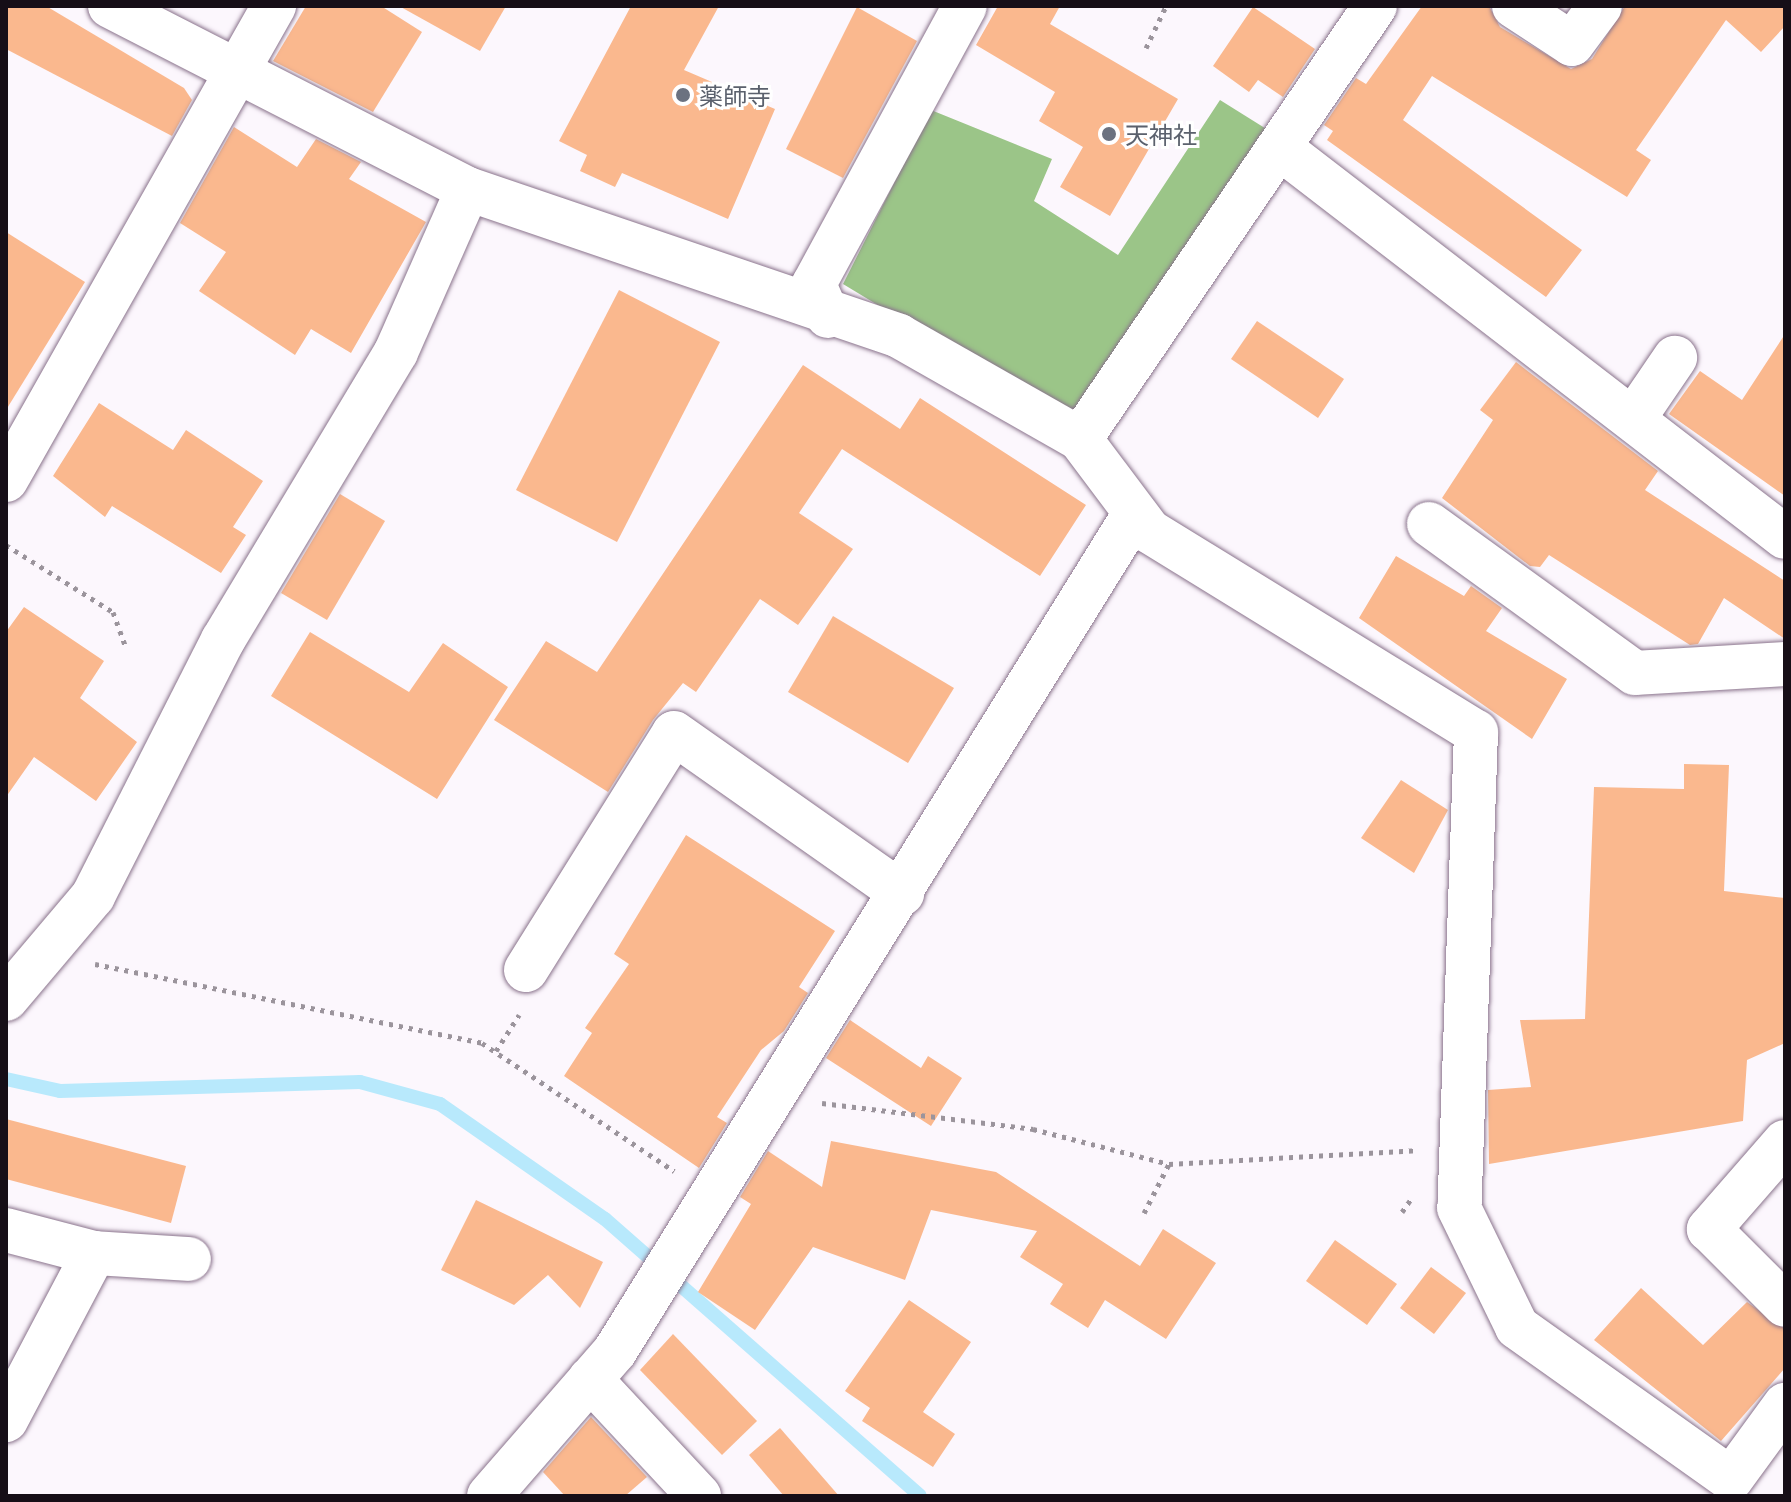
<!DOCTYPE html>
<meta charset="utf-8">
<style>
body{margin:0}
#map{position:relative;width:1791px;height:1502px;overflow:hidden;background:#fcf7fd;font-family:Georgia,"Noto Sans JP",serif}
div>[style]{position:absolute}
.forest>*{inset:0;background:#9bc588}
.stream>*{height:14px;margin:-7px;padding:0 7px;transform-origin:7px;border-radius:7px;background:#b8e9fc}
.building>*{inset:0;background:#fab88e}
.path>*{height:5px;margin-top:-2.5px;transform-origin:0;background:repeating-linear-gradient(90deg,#9b949c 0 4px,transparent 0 10px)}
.roads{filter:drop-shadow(0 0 2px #8a738c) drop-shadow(0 0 2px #8a738c)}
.minor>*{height:44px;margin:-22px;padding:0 22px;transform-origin:22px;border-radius:22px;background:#fff}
.dots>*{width:22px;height:22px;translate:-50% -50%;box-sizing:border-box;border:4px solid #fff;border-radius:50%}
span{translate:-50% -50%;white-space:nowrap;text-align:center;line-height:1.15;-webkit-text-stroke:6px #fff;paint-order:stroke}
.worship-label{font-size:24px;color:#5b616d}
.left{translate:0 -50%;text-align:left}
.frame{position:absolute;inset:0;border:8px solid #160e17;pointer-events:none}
</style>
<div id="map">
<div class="forest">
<div style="clip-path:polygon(1220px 100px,1276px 135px,1069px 421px,843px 284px,931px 110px,1052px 159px,1034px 201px,1118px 255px)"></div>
</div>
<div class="stream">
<div style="left:6px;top:1079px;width:55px;rotate:12.5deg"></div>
<div style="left:60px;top:1091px;width:300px;rotate:-1.7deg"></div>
<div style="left:360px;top:1082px;width:83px;rotate:15.4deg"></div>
<div style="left:440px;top:1104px;width:201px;rotate:34.9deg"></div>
<div style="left:605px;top:1219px;width:419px;rotate:41.3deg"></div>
</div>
<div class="building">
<div style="clip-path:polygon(6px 6px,46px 6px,184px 88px,192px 100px,172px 136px,6px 49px)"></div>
<div style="clip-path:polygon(306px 6px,381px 6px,422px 32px,373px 112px,273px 61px)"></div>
<div style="clip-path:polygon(399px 6px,506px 6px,480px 51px)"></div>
<div style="clip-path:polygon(631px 6px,719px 6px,684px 70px,775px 109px,728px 219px,622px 173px,615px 187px,580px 171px,587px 155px,559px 141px)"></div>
<div style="clip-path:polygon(998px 6px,1060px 6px,1050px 24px,1178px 99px,1110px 216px,1060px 187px,1083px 147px,1039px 121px,1055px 92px,976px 45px)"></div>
<div style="clip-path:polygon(1422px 6px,1489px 6px,1500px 27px,1571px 69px,1592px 59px,1625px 6px,1785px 6px,1785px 26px,1761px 52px,1726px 20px,1636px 150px,1651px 160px,1627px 197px,1432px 76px,1403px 120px,1582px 250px,1546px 297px,1327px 140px,1333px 131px,1324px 125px,1356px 78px,1366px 84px)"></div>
<div style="clip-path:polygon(857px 7px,917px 41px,843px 178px,786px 149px)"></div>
<div style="clip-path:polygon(1253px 7px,1315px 49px,1283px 97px,1258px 80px,1249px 92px,1213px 66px)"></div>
<div style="clip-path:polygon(234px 127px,297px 167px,316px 139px,361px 162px,349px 179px,426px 222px,351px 353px,311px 329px,295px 355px,199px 291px,226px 252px,180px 223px)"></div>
<div style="clip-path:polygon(6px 232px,85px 282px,6px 410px)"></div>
<div style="clip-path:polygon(619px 290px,720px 342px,617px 542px,516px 490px)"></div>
<div style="clip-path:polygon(1257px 321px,1344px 379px,1318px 418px,1231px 359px)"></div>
<div style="clip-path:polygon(1785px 334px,1785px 496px,1669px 414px,1700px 371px,1742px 400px)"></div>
<div style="clip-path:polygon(1516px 362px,1658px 471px,1645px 490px,1785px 581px,1785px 639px,1724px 598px,1698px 644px,1690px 645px,1549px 555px,1540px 567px,1530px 566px,1442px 498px,1493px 420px,1480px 410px)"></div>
<div style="clip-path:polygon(803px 365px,900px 429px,920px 398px,1086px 505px,1040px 576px,842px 449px,799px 513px,853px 549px,798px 625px,760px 599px,696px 692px,683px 683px,653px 720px,608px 792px,494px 720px,546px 641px,597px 672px)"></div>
<div style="clip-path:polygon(99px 403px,173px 450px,186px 430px,263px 481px,233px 527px,246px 535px,221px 573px,112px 506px,105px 517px,53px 476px)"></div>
<div style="clip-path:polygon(340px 494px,385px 521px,327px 620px,281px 593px)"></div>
<div style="clip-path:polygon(1396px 556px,1464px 596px,1471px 586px,1502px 608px,1486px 631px,1567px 679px,1532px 739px,1359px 618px)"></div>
<div style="clip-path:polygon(24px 607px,104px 661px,80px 698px,137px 742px,96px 801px,34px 757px,6px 797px,6px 632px)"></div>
<div style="clip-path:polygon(833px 616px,954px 688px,908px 763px,788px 692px)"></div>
<div style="clip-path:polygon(310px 632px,409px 692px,443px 643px,508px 687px,437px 799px,271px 696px)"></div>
<div style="clip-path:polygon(1684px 764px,1729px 765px,1724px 891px,1785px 898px,1785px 1043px,1747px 1060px,1743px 1121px,1489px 1164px,1488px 1090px,1531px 1087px,1520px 1020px,1585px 1019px,1594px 787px,1684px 789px)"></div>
<div style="clip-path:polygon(1401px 780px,1448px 810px,1414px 873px,1361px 838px)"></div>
<div style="clip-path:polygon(686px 835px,835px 931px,799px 987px,808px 993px,784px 1031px,761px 1050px,717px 1117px,727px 1123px,699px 1168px,564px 1076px,592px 1033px,585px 1028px,629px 964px,614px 954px)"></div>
<div style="clip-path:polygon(850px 1020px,921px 1068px,928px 1056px,962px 1078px,931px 1126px,826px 1058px)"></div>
<div style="clip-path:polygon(6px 1119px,186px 1166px,171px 1223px,6px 1179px)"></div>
<div style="clip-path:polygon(831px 1141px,996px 1172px,1140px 1266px,1163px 1229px,1216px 1263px,1166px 1339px,1105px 1300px,1088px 1328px,1050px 1304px,1063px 1284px,1020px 1257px,1037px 1231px,931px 1210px,905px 1280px,813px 1247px,755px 1330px,698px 1292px,751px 1204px,740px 1197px,768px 1151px,822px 1187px)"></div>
<div style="clip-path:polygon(476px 1200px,603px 1262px,580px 1308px,548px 1275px,514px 1305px,441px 1270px)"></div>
<div style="clip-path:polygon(1335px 1240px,1397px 1284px,1367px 1325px,1306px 1281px)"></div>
<div style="clip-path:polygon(1431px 1267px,1466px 1293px,1434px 1334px,1400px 1308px)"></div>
<div style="clip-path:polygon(1641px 1288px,1703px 1345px,1747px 1302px,1785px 1329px,1785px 1368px,1721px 1441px,1594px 1340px)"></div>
<div style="clip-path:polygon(909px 1300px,971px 1342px,923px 1412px,955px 1434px,933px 1467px,862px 1421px,870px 1408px,845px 1391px)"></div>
<div style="clip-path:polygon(673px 1334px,757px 1421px,722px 1455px,640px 1370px)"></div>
<div style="clip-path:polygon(591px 1417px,647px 1477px,625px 1496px,565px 1496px,543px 1472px)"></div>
<div style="clip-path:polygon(780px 1428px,839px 1496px,784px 1496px,749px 1455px)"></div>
</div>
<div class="path">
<div style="left:1146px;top:48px;width:47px;rotate:-64.5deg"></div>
<div style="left:6px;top:545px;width:126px;rotate:32.1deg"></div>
<div style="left:113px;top:612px;width:38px;rotate:70deg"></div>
<div style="left:95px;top:964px;width:395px;rotate:11.5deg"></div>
<div style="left:482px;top:1043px;width:231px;rotate:33.7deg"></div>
<div style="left:496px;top:1051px;width:43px;rotate:-57.4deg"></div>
<div style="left:822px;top:1103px;width:213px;rotate:7deg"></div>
<div style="left:1033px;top:1129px;width:140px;rotate:14.4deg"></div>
<div style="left:1169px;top:1164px;width:248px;rotate:-3.2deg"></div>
<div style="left:1402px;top:1212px;width:19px;rotate:-55deg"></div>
<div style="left:1144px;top:1213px;width:55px;rotate:-63deg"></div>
</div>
<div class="roads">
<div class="minor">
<div style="left:110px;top:6px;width:402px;rotate:27.1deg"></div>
<div style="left:468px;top:189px;width:455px;rotate:18.8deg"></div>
<div style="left:899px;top:336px;width:208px;rotate:29.6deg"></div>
<div style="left:1080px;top:439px;width:115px;rotate:53.1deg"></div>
<div style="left:1149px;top:531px;width:384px;rotate:31.6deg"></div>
<div style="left:1476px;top:732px;width:476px;rotate:92deg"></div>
<div style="left:1459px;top:1208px;width:132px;rotate:64deg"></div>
<div style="left:1517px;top:1327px;width:262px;rotate:35.4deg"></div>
<div style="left:1731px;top:1479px;width:92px;rotate:-53.9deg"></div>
<div style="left:1514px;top:6px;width:69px;rotate:33.2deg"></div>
<div style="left:1572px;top:44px;width:47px;rotate:-53.6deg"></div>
<div style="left:1280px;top:148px;width:637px;rotate:37.61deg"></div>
<div style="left:828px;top:316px;width:35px;rotate:-114deg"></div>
<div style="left:814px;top:284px;width:316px;rotate:-61.5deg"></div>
<div style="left:1634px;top:418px;width:73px;rotate:-55.7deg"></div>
<div style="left:1080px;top:439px;width:524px;rotate:-55.73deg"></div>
<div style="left:6px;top:480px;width:545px;rotate:-60.52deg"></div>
<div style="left:1429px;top:524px;width:254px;rotate:35.9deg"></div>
<div style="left:1635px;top:673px;width:150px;rotate:-3.4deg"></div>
<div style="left:526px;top:970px;width:279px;rotate:-58deg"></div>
<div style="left:674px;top:733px;width:279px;rotate:35.1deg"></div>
<div style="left:6px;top:999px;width:135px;rotate:-49.8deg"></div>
<div style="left:93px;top:896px;width:287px;rotate:-63.1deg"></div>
<div style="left:223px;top:640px;width:336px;rotate:-59deg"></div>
<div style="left:396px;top:352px;width:178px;rotate:-66.2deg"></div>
<div style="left:1785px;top:1142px;width:116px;rotate:131.1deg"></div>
<div style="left:1709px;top:1229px;width:107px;rotate:45deg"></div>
<div style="left:6px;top:1230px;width:91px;rotate:14.6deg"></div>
<div style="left:94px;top:1253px;width:189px;rotate:117.8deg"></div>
<div style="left:94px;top:1253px;width:95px;rotate:3.6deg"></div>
<div style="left:590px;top:1379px;width:160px;rotate:47deg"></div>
<div style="left:489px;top:1496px;width:192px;rotate:-49deg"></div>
<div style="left:615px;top:1351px;width:986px;rotate:-58.18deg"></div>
</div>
</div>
<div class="dots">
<div style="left:683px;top:95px;background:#6b7280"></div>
<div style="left:1109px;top:134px;background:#6b7280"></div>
</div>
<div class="worship-label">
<span class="left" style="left:699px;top:95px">薬師寺</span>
<span class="left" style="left:1125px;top:134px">天神社</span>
</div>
<div class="frame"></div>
</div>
